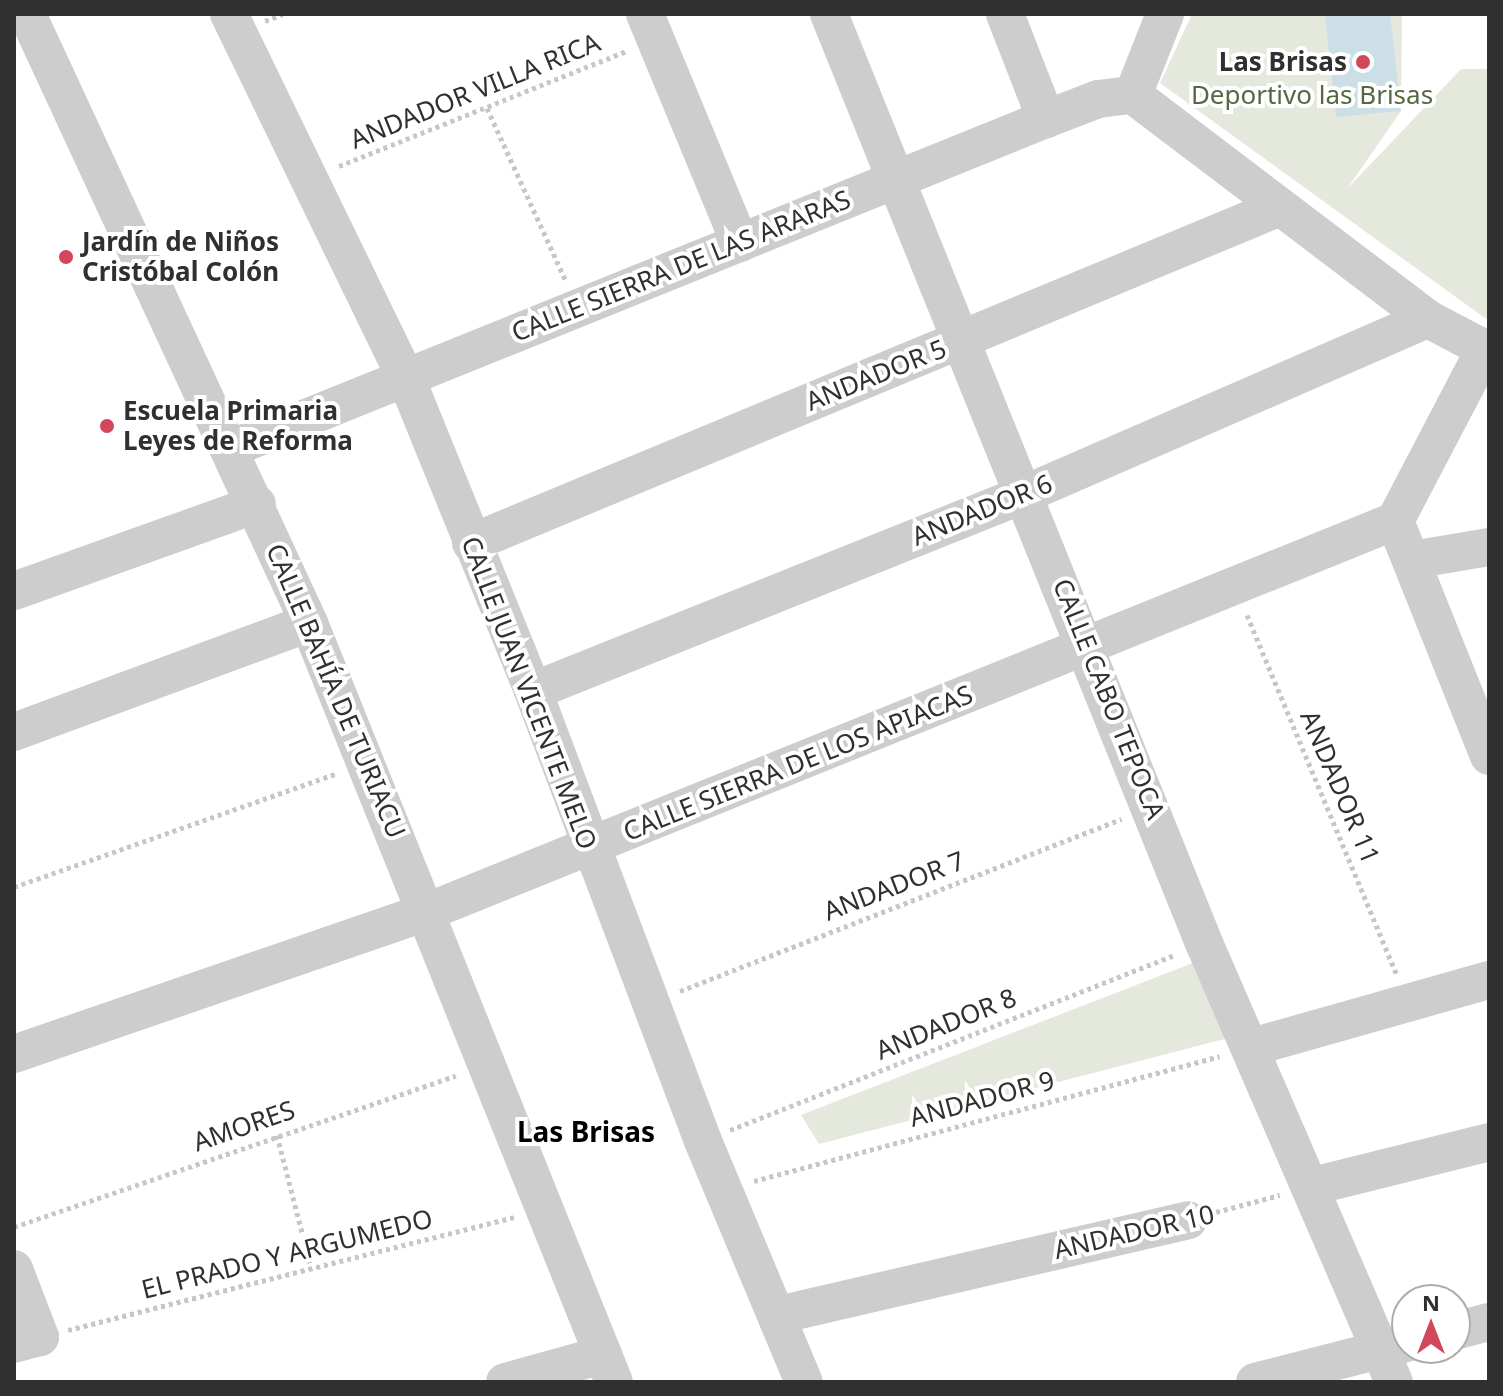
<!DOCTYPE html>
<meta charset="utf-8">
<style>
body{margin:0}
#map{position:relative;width:1503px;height:1396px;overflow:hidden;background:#fff;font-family:"Noto Sans",sans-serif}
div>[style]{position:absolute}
.green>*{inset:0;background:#e4e8dd}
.water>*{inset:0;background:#ccdfe7}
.path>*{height:5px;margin-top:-2.5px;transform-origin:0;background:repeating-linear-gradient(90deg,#c7c7c7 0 4px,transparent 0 8px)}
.minor>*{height:38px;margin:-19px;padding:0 19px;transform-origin:19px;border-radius:19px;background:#cdcdcd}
.dots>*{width:22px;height:22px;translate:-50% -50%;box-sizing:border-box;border:4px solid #fff;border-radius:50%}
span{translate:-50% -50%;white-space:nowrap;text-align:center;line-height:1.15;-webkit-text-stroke:8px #fff;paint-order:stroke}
.poi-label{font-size:26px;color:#303030;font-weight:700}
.right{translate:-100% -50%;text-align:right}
.left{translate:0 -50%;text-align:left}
.street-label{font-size:26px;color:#303030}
.park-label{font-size:26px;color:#566742}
.neighbourhood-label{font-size:28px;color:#000;font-weight:700}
.frame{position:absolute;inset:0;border:16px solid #303030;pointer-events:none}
.north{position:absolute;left:1391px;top:1284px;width:80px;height:80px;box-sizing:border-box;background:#fff;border:2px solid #acacac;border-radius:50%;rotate:0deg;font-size:22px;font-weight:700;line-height:32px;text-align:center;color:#303030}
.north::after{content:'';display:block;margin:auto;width:28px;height:36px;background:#d1485d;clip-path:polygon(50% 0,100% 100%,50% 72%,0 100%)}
</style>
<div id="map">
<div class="green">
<div style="clip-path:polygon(1192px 14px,1402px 14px,1401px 111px,1347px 189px,1461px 69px,1489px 69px,1489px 321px,1160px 83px)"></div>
<div style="clip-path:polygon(1198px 961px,1232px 1037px,819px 1144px,801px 1115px)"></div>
</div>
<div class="water">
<div style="clip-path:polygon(1325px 14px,1390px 14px,1401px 111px,1336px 117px)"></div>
</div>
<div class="path">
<div style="left:265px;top:21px;width:19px;rotate:-21deg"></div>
<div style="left:487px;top:108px;width:190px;rotate:65.5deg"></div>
<div style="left:339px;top:166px;width:310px;rotate:-21.8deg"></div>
<div style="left:1247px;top:615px;width:390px;rotate:67.4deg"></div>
<div style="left:14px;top:887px;width:343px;rotate:-19.4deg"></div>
<div style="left:680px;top:991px;width:474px;rotate:-21.3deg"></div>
<div style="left:730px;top:1130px;width:478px;rotate:-21.5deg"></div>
<div style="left:277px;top:1135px;width:136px;rotate:75.6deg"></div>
<div style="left:754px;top:1181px;width:482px;rotate:-15deg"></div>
<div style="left:1216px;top:1212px;width:66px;rotate:-14.9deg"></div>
<div style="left:14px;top:1227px;width:467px;rotate:-18.9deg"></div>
<div style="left:68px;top:1330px;width:462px;rotate:-14.2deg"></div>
</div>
<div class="minor">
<div style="left:27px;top:14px;width:671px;rotate:65.15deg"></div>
<div style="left:309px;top:623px;width:818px;rotate:68.11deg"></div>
<div style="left:229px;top:14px;width:405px;rotate:64.1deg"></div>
<div style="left:406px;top:378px;width:338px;rotate:67.9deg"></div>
<div style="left:533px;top:691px;width:481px;rotate:69.3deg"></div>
<div style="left:703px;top:1141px;width:261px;rotate:67.3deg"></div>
<div style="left:645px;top:14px;width:248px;rotate:67.5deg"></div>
<div style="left:829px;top:14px;width:1002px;rotate:68.02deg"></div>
<div style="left:1204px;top:943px;width:478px;rotate:66.6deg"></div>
<div style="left:1005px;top:14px;width:113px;rotate:68.7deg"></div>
<div style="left:1133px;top:95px;width:370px;rotate:37.2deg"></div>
<div style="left:1428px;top:319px;width:69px;rotate:27.7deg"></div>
<div style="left:1133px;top:95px;width:87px;rotate:-68.4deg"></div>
<div style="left:232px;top:448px;width:878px;rotate:-22.01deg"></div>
<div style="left:1046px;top:119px;width:56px;rotate:-21deg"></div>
<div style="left:1098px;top:99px;width:35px;rotate:-7deg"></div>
<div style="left:1395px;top:521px;width:253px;rotate:68.2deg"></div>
<div style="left:1395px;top:521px;width:192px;rotate:-62.4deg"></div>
<div style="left:471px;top:543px;width:876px;rotate:-22.55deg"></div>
<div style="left:1412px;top:560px;width:78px;rotate:-9.6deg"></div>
<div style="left:14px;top:591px;width:258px;rotate:-19.7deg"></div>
<div style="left:533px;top:691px;width:530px;rotate:-21.82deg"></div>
<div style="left:1025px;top:494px;width:439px;rotate:-23.5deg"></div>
<div style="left:14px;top:732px;width:314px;rotate:-20.3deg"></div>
<div style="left:1252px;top:1047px;width:246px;rotate:-15.8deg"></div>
<div style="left:14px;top:1054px;width:439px;rotate:-19deg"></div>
<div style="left:429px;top:911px;width:1042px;rotate:-21.99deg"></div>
<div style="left:1313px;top:1186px;width:181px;rotate:-14deg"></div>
<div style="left:14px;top:1269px;width:73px;rotate:69.1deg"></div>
<div style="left:40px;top:1337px;width:27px;rotate:165deg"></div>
<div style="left:778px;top:1315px;width:421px;rotate:-13deg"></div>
<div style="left:1455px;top:1331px;width:35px;rotate:-15deg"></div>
<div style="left:505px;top:1382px;width:102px;rotate:-15.4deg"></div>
<div style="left:1255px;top:1382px;width:157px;rotate:-14.4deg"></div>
</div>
<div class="dots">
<div style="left:1363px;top:62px;background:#d1485d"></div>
<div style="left:66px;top:257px;background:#d1485d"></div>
<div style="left:107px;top:426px;background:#d1485d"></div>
</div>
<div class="poi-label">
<span class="right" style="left:1347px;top:62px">Las Brisas</span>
<span class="left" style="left:82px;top:257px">Jardín de Niños<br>Cristóbal Colón</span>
<span class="left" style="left:123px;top:426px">Escuela Primaria<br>Leyes de Reforma</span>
</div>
<div class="street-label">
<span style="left:475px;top:91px;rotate:-22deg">ANDADOR VILLA RICA</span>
<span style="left:681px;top:266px;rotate:-22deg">CALLE SIERRA DE LAS ARARAS</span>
<span style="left:876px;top:375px;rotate:-22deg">ANDADOR 5</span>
<span style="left:982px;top:510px;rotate:-22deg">ANDADOR 6</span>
<span style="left:336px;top:691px;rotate:67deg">CALLE BAHÍA DE TURIACU</span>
<span style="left:529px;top:693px;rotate:69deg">CALLE JUAN VICENTE MELO</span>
<span style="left:1109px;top:699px;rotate:68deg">CALLE CABO TEPOCA</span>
<span style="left:798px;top:763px;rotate:-22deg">CALLE SIERRA DE LOS APIACAS</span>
<span style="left:1340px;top:787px;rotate:67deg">ANDADOR 11</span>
<span style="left:894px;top:886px;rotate:-21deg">ANDADOR 7</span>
<span style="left:946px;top:1024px;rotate:-22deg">ANDADOR 8</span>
<span style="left:982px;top:1099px;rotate:-15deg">ANDADOR 9</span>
<span style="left:244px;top:1126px;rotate:-19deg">AMORES</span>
<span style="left:1134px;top:1232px;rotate:-13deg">ANDADOR 10</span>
<span style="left:287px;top:1254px;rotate:-14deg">EL PRADO Y ARGUMEDO</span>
</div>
<div class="park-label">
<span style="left:1312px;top:95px">Deportivo las Brisas</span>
</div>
<div class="neighbourhood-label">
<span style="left:586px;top:1131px">Las Brisas</span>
</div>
<div class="frame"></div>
<div class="north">N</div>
</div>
